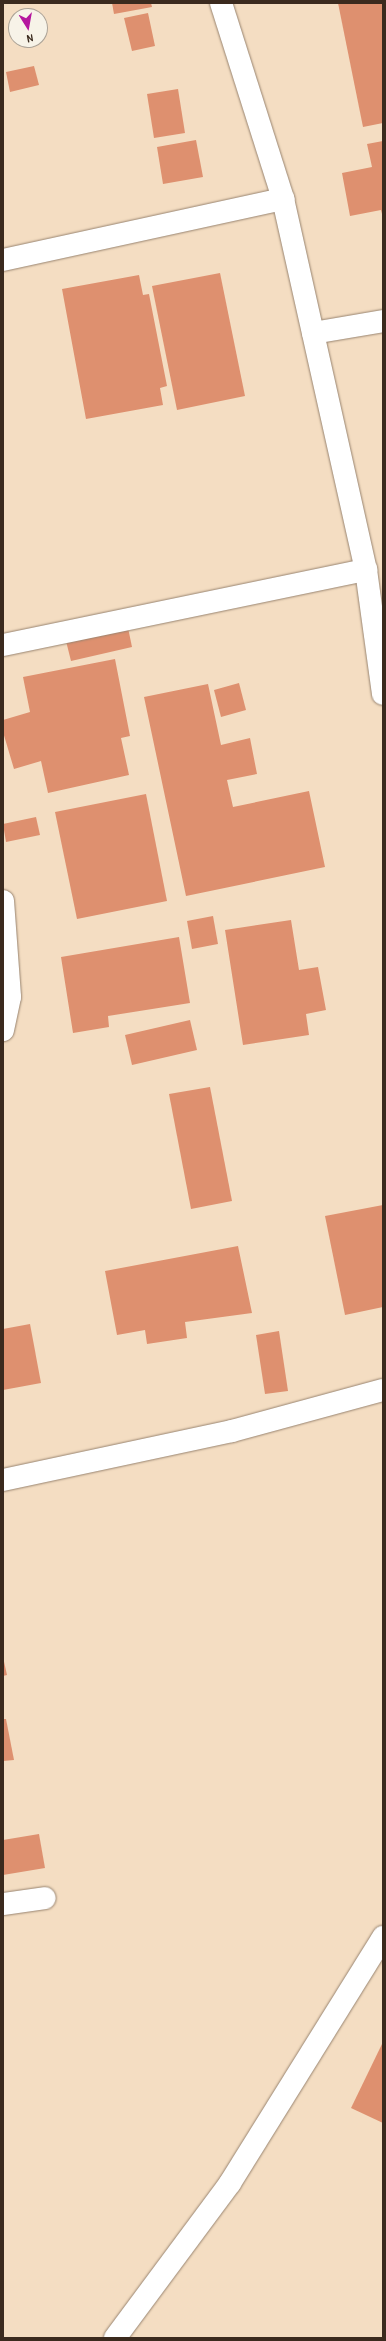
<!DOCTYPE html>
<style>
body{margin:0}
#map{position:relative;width:386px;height:2341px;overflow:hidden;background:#f4ddc2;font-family:"Patrick Hand",sans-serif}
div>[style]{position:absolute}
.building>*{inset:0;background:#de906f}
.roads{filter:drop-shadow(0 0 1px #988470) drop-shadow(0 0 1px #988470)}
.minor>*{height:22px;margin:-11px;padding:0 11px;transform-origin:11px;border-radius:11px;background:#fff}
span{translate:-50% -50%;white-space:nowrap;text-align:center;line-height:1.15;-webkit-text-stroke:3px #f7f3e8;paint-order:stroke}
.frame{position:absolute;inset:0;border:4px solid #3b2a1e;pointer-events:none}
.north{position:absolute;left:8px;top:8px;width:40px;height:40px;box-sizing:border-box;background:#f7f3e8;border:1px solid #aca397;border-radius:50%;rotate:169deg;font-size:11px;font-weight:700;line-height:16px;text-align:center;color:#3b2a1e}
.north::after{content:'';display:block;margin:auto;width:14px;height:18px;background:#b5179e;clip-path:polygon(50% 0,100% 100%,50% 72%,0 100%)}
</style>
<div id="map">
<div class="building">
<div style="clip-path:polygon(112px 3px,151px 3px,152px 7px,114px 14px)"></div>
<div style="clip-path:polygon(338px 3px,383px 3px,383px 123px,363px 127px)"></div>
<div style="clip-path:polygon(148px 13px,155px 46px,132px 51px,124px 18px)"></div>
<div style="clip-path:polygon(34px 66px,39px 85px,10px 92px,6px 72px)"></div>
<div style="clip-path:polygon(178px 89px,185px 133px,154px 138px,147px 94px)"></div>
<div style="clip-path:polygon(196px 140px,203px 177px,163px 184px,157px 147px)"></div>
<div style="clip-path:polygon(383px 141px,383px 218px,381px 210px,350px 216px,342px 173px,372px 167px,367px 144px)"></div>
<div style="clip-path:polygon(220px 273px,245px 396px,177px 410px,152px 286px)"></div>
<div style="clip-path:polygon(139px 275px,143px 295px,149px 294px,167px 386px,160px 388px,163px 405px,86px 419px,62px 289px)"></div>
<div style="clip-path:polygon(127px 623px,132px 647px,71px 661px,65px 637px)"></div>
<div style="clip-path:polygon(115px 659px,130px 736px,121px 738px,129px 775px,48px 793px,41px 761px,14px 769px,3px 732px,3px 720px,30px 712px,23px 677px)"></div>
<div style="clip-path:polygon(239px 683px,246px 710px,221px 717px,214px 690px)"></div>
<div style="clip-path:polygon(208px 684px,221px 745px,250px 738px,257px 774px,227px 780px,233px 807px,309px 791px,325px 867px,186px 896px,144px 697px)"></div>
<div style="clip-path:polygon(146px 794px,167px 901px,77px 919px,55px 812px)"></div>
<div style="clip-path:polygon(36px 817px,40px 835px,6px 842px,3px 824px)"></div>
<div style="clip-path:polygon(213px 916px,218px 944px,192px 949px,187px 921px)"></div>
<div style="clip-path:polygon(291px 920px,299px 970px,318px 967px,326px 1010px,306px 1014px,309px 1035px,243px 1045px,225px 930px)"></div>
<div style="clip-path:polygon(179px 937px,190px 1003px,108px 1016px,109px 1027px,73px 1033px,61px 957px)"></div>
<div style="clip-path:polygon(190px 1020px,197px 1050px,132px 1065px,125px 1035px)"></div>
<div style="clip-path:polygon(210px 1087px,232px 1201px,191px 1209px,169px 1094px)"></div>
<div style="clip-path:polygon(383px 1205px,383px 1307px,345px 1315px,325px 1216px)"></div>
<div style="clip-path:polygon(238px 1246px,252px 1313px,185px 1322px,187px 1338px,147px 1344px,145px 1330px,117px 1335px,105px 1271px)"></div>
<div style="clip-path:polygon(30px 1324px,41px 1383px,3px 1390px,3px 1329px)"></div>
<div style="clip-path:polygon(279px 1331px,288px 1391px,265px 1394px,256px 1335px)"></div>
<div style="clip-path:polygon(3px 1657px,7px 1675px,3px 1676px)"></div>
<div style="clip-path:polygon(3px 1719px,6px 1719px,14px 1760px,3px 1761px)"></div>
<div style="clip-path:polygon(39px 1834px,45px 1868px,3px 1875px,3px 1840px)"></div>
<div style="clip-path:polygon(382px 2044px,383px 2045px,383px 2123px,351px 2108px)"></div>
</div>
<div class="roads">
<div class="minor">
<div style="left:221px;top:3px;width:206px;rotate:72.4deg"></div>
<div style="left:283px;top:199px;width:380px;rotate:77.4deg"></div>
<div style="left:366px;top:570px;width:125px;rotate:82.2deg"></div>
<div style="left:3px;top:260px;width:287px;rotate:-12.3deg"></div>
<div style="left:313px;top:333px;width:71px;rotate:-9.7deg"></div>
<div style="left:3px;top:645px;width:371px;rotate:-11.7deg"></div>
<div style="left:3px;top:901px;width:96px;rotate:85.8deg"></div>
<div style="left:10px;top:997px;width:34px;rotate:102deg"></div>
<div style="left:3px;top:1480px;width:234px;rotate:-12.1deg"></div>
<div style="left:232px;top:1431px;width:156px;rotate:-15.2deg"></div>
<div style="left:3px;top:1904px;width:42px;rotate:-8.1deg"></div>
<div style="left:115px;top:2338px;width:193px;rotate:-53.4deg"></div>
<div style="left:230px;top:2183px;width:290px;rotate:-58.1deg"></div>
</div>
</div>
<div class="frame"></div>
<div class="north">N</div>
</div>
